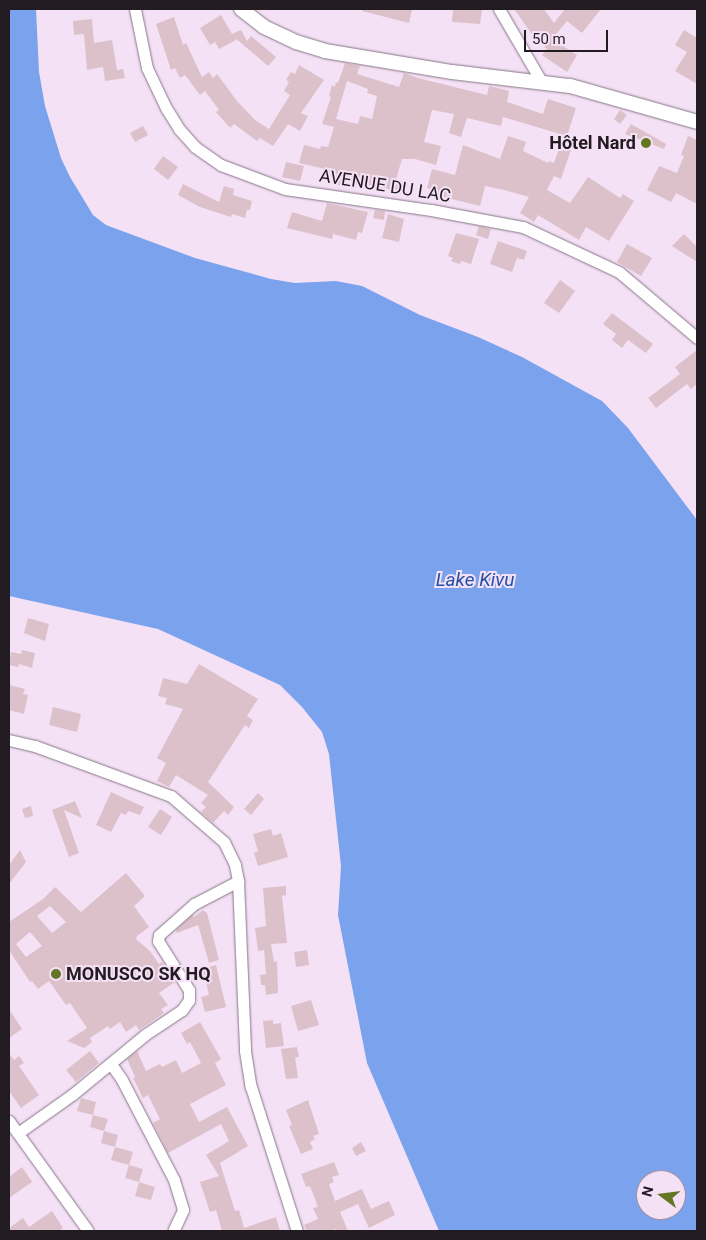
<!DOCTYPE html>
<meta charset="utf-8">
<style>
body{margin:0}
#map{position:relative;width:706px;height:1240px;overflow:hidden;background:#f4e1f5;font-family:Roboto,sans-serif}
div>[style]{position:absolute}
.water>*{inset:0;background:#7aa2ed}
.building>*{inset:0;background:#ddc1ca}
.roads{filter:drop-shadow(0 0 1px #867587) drop-shadow(0 0 1px #867587)}
.minor>*{height:11px;margin:-5.5px;padding:0 5.5px;transform-origin:5.5px;border-radius:5.5px;background:#fff}
.major>*{height:14px;margin:-7px;padding:0 7px;transform-origin:7px;border-radius:7px;background:#fff}
.dots>*{width:14px;height:14px;translate:-50% -50%;box-sizing:border-box;border:2px solid #f4e1f5;border-radius:50%}
span{translate:-50% -50%;white-space:nowrap;text-align:center;line-height:1.15;-webkit-text-stroke:4px #f4e1f5;paint-order:stroke}
.poi-label{font-size:18px;color:#221b22;font-weight:700}
.right{translate:-100% -50%;text-align:right}
.left{translate:0 -50%;text-align:left}
.street-label{font-size:18px;color:#221b22}
.water-label{font-size:19px;color:#244fa6;font-style:italic}
.frame{position:absolute;inset:0;border:10px solid #221b22;pointer-events:none}
.north{position:absolute;left:636px;top:1170px;width:50px;height:50px;box-sizing:border-box;background:#f4e1f5;border:1px solid #a092a1;border-radius:50%;rotate:285deg;font-size:14px;font-weight:700;line-height:20px;text-align:center;color:#221b22}
.north::after{content:'';display:block;margin:auto;width:18px;height:22px;background:#647524;clip-path:polygon(50% 0,100% 100%,50% 72%,0 100%)}
.scale{position:absolute;left:524px;top:30px;width:84px;height:22px;box-sizing:border-box;border:2px solid #221b22;border-top:0;padding-left:6px;font-size:15px;line-height:18px;white-space:nowrap;color:#221b22;-webkit-text-stroke:4px #f4e1f5;paint-order:stroke}
</style>
<div id="map">
<div class="water">
<div style="clip-path:polygon(evenodd,9px 9px,36px 9px,39px 72px,45px 106px,61px 158px,70px 177px,93px 215px,106px 225px,195px 258px,271px 279px,295px 283px,336px 281px,362px 286px,420px 315px,478px 337px,522px 357px,602px 401px,628px 428px,697px 520px,697px 1231px,439px 1231px,367px 1063px,338px 915px,341px 866px,329px 754px,322px 732px,302px 707px,280px 685px,158px 629px,9px 596px,9px 9px,646px 1180px,676px 1180px,676px 1210px,646px 1210px,646px 1180px)"></div>
</div>
<div class="building">
<div style="clip-path:polygon(363px 9px,412px 9px,409px 23px,362px 11px)"></div>
<div style="clip-path:polygon(453px 9px,482px 9px,480px 24px,452px 22px)"></div>
<div style="clip-path:polygon(514px 9px,544px 9px,554px 23px,565px 9px,601px 9px,582px 33px,567px 21px,552px 39px,577px 55px,567px 72px,542px 55px,547px 49px,534px 37px)"></div>
<div style="clip-path:polygon(221px 15px,232px 34px,241px 30px,247px 41px,251px 36px,276px 57px,268px 66px,235px 38px,236px 40px,219px 49px,215px 42px,210px 45px,200px 28px)"></div>
<div style="clip-path:polygon(174px 17px,183px 45px,186px 43px,202px 77px,209px 72px,213px 78px,217px 74px,237px 101px,255px 120px,269px 129px,290px 95px,284px 91px,289px 82px,286px 80px,291px 72px,295px 74px,299px 65px,324px 80px,301px 113px,308px 116px,300px 131px,288px 124px,273px 146px,260px 138px,257px 141px,234px 124px,230px 128px,216px 112px,219px 110px,205px 91px,200px 95px,185px 75px,180px 78px,175px 68px,171px 70px,156px 24px)"></div>
<div style="clip-path:polygon(92px 19px,94px 43px,112px 40px,117px 70px,123px 69px,125px 78px,105px 81px,103px 67px,87px 70px,84px 34px,74px 35px,73px 21px)"></div>
<div style="clip-path:polygon(684px 30px,697px 38px,697px 84px,675px 71px,687px 52px,675px 45px)"></div>
<div style="clip-path:polygon(evenodd,345px 63px,360px 66px,357px 74px,399px 87px,404px 73px,418px 78px,487px 95px,489px 86px,509px 91px,507px 102px,543px 114px,548px 99px,576px 108px,567px 136px,503px 117px,501px 126px,467px 118px,461px 137px,449px 133px,454px 114px,432px 110px,424px 142px,441px 146px,436px 165px,415px 159px,402px 159px,396px 179px,408px 183px,405px 195px,388px 189px,347px 180px,346px 187px,331px 183px,334px 171px,299px 163px,304px 145px,320px 149px,321px 146px,328px 147px,334px 127px,322px 124px,331px 97px,329px 96px,332px 85px,335px 87px,336px 82px,338px 83px,345px 63px,347px 81px,368px 89px,367px 93px,377px 96px,372px 119px,360px 116px,358px 124px,336px 119px,347px 81px)"></div>
<div style="clip-path:polygon(620px 110px,627px 115px,620px 124px,614px 119px)"></div>
<div style="clip-path:polygon(631px 124px,666px 144px,664px 149px,625px 134px)"></div>
<div style="clip-path:polygon(143px 126px,148px 135px,135px 142px,130px 133px)"></div>
<div style="clip-path:polygon(508px 136px,526px 142px,523px 151px,548px 163px,549px 161px,554px 163px,563px 137px,574px 141px,561px 179px,554px 176px,547px 190px,570px 203px,588px 177px,620px 198px,623px 194px,634px 201px,609px 241px,586px 227px,579px 240px,538px 215px,534px 222px,520px 213px,529px 197px,504px 190px,485px 186px,480px 206px,435px 195px,436px 191px,427px 188px,432px 169px,455px 175px,463px 145px,500px 159px)"></div>
<div style="clip-path:polygon(688px 136px,697px 140px,697px 204px,676px 193px,671px 202px,647px 190px,659px 166px,677px 173px,684px 156px,681px 155px)"></div>
<div style="clip-path:polygon(163px 156px,178px 167px,168px 180px,154px 169px)"></div>
<div style="clip-path:polygon(286px 162px,304px 166px,300px 181px,282px 177px)"></div>
<div style="clip-path:polygon(183px 184px,219px 202px,224px 186px,234px 189px,233px 195px,252px 201px,250px 210px,247px 210px,245px 218px,232px 214px,231px 217px,200px 207px,178px 195px)"></div>
<div style="clip-path:polygon(327px 203px,368px 212px,362px 233px,358px 232px,356px 240px,333px 234px,332px 239px,287px 228px,292px 212px,322px 221px)"></div>
<div style="clip-path:polygon(375px 210px,385px 211px,384px 220px,373px 218px)"></div>
<div style="clip-path:polygon(388px 214px,404px 219px,399px 242px,382px 238px)"></div>
<div style="clip-path:polygon(479px 226px,491px 229px,488px 239px,476px 235px)"></div>
<div style="clip-path:polygon(456px 233px,479px 239px,471px 264px,461px 261px,460px 264px,451px 261px,453px 258px,448px 256px)"></div>
<div style="clip-path:polygon(684px 234px,697px 247px,697px 262px,672px 246px)"></div>
<div style="clip-path:polygon(498px 241px,527px 251px,524px 260px,517px 258px,512px 272px,490px 264px)"></div>
<div style="clip-path:polygon(627px 244px,652px 258px,641px 276px,617px 262px)"></div>
<div style="clip-path:polygon(560px 280px,575px 291px,559px 313px,544px 303px)"></div>
<div style="clip-path:polygon(612px 313px,653px 344px,646px 353px,628px 340px,622px 348px,612px 340px,616px 334px,603px 324px)"></div>
<div style="clip-path:polygon(697px 350px,697px 384px,691px 389px,687px 384px,656px 408px,648px 398px,680px 374px,675px 367px)"></div>
<div style="clip-path:polygon(28px 618px,49px 624px,45px 641px,24px 633px)"></div>
<div style="clip-path:polygon(22px 650px,35px 653px,32px 668px,19px 664px,18px 667px,9px 665px,11px 652px,21px 654px)"></div>
<div style="clip-path:polygon(199px 664px,258px 699px,247px 716px,253px 720px,249px 728px,245px 725px,208px 782px,234px 807px,228px 815px,224px 811px,213px 823px,201px 812px,206px 807px,201px 803px,208px 795px,176px 775px,169px 787px,157px 781px,166px 763px,157px 758px,183px 709px,165px 704px,167px 698px,158px 696px,163px 678px,187px 684px)"></div>
<div style="clip-path:polygon(9px 685px,25px 689px,23px 694px,28px 695px,24px 714px,9px 710px)"></div>
<div style="clip-path:polygon(53px 707px,81px 714px,77px 732px,49px 725px)"></div>
<div style="clip-path:polygon(111px 792px,144px 807px,140px 815px,128px 811px,126px 815px,121px 813px,111px 832px,96px 825px)"></div>
<div style="clip-path:polygon(258px 793px,264px 799px,251px 815px,244px 809px)"></div>
<div style="clip-path:polygon(75px 801px,82px 818px,64px 810px,79px 853px,69px 857px,52px 810px)"></div>
<div style="clip-path:polygon(31px 806px,33px 816px,25px 818px,22px 809px)"></div>
<div style="clip-path:polygon(160px 809px,172px 817px,161px 835px,148px 827px)"></div>
<div style="clip-path:polygon(271px 829px,273px 836px,281px 833px,288px 857px,258px 866px,254px 853px,258px 851px,253px 834px)"></div>
<div style="clip-path:polygon(20px 850px,26px 862px,9px 884px,9px 865px)"></div>
<div style="clip-path:polygon(evenodd,126px 873px,145px 896px,134px 906px,149px 927px,137px 936px,136px 939px,150px 951px,159px 964px,162px 962px,175px 982px,159px 993px,168px 1005px,161px 1009px,164px 1013px,139px 1030px,136px 1025px,126px 1032px,120px 1022px,110px 1029px,108px 1026px,90px 1038px,92px 1042px,84px 1048px,67px 1041px,87px 1028px,70px 1003px,66px 1005px,49px 981px,38px 989px,32px 981px,30px 982px,9px 950px,9px 922px,43px 899px,55px 887px,81px 912px,126px 873px,50px 906px,66px 922px,52px 933px,37px 916px,50px 906px,126px 873px,30px 932px,42px 946px,26px 957px,16px 944px,30px 932px)"></div>
<div style="clip-path:polygon(286px 886px,286px 895px,282px 896px,287px 943px,271px 944px,274px 962px,277px 961px,278px 993px,266px 995px,265px 985px,261px 985px,260px 975px,266px 974px,264px 950px,258px 951px,255px 928px,266px 926px,263px 888px)"></div>
<div style="clip-path:polygon(203px 910px,207px 913px,219px 960px,209px 963px,198px 925px,177px 933px,176px 930px,192px 915px,194px 917px)"></div>
<div style="clip-path:polygon(307px 950px,309px 965px,296px 967px,294px 952px)"></div>
<div style="clip-path:polygon(216px 965px,226px 1007px,205px 1012px,201px 997px,209px 995px,203px 969px)"></div>
<div style="clip-path:polygon(311px 1000px,319px 1025px,298px 1031px,291px 1006px)"></div>
<div style="clip-path:polygon(9px 1009px,22px 1029px,9px 1038px)"></div>
<div style="clip-path:polygon(273px 1020px,273px 1024px,281px 1023px,284px 1046px,266px 1048px,263px 1021px)"></div>
<div style="clip-path:polygon(200px 1022px,221px 1059px,215px 1063px,226px 1085px,190px 1104px,199px 1122px,227px 1107px,248px 1146px,220px 1163px,235px 1211px,239px 1210px,244px 1228px,276px 1217px,280px 1231px,222px 1231px,216px 1210px,210px 1212px,200px 1182px,219px 1176px,206px 1155px,229px 1141px,221px 1124px,168px 1153px,153px 1123px,160px 1119px,148px 1095px,143px 1098px,133px 1078px,135px 1077px,127px 1059px,137px 1051px,146px 1071px,160px 1064px,162px 1067px,176px 1060px,182px 1073px,201px 1063px,190px 1042px,187px 1044px,181px 1033px)"></div>
<div style="clip-path:polygon(297px 1047px,299px 1057px,295px 1057px,298px 1078px,286px 1079px,281px 1049px)"></div>
<div style="clip-path:polygon(90px 1051px,99px 1063px,76px 1082px,66px 1070px)"></div>
<div style="clip-path:polygon(9px 1053px,14px 1060px,19px 1056px,24px 1063px,19px 1066px,39px 1095px,21px 1108px,9px 1091px)"></div>
<div style="clip-path:polygon(81px 1098px,96px 1102px,93px 1115px,77px 1111px)"></div>
<div style="clip-path:polygon(308px 1100px,319px 1134px,313px 1136px,315px 1139px,310px 1142px,313px 1149px,301px 1154px,289px 1126px,292px 1125px,286px 1110px)"></div>
<div style="clip-path:polygon(93px 1115px,108px 1119px,104px 1131px,90px 1127px)"></div>
<div style="clip-path:polygon(104px 1131px,118px 1135px,115px 1147px,101px 1143px)"></div>
<div style="clip-path:polygon(361px 1142px,366px 1151px,356px 1156px,352px 1148px)"></div>
<div style="clip-path:polygon(115px 1147px,133px 1152px,129px 1165px,111px 1160px)"></div>
<div style="clip-path:polygon(334px 1162px,339px 1175px,332px 1177px,334px 1182px,329px 1184px,335px 1201px,362px 1189px,371px 1209px,389px 1201px,395px 1215px,369px 1228px,358px 1204px,340px 1212px,348px 1231px,337px 1231px,336px 1229px,330px 1231px,307px 1231px,304px 1225px,318px 1219px,313px 1208px,318px 1207px,310px 1186px,306px 1187px,301px 1174px)"></div>
<div style="clip-path:polygon(129px 1165px,143px 1169px,139px 1182px,125px 1178px)"></div>
<div style="clip-path:polygon(22px 1167px,32px 1182px,9px 1198px,9px 1177px)"></div>
<div style="clip-path:polygon(139px 1182px,155px 1187px,151px 1200px,135px 1196px)"></div>
<div style="clip-path:polygon(52px 1211px,63px 1228px,58px 1231px,9px 1231px,9px 1228px,23px 1218px,29px 1227px)"></div>
</div>
<div class="roads">
<div class="minor">
<div style="left:135px;top:9px;width:60px;rotate:78.5deg"></div>
<div style="left:147px;top:68px;width:44px;rotate:64.6deg"></div>
<div style="left:166px;top:108px;width:25px;rotate:58deg"></div>
<div style="left:179px;top:129px;width:24px;rotate:48deg"></div>
<div style="left:195px;top:147px;width:32px;rotate:35deg"></div>
<div style="left:221px;top:165px;width:68px;rotate:20.6deg"></div>
<div style="left:285px;top:189px;width:148px;rotate:8.2deg"></div>
<div style="left:431px;top:210px;width:94px;rotate:10.5deg"></div>
<div style="left:523px;top:227px;width:106px;rotate:25.1deg"></div>
<div style="left:619px;top:272px;width:102px;rotate:40.2deg"></div>
<div style="left:499px;top:9px;width:83px;rotate:59.7deg"></div>
<div style="left:9px;top:740px;width:27px;rotate:13deg"></div>
<div style="left:35px;top:746px;width:145px;rotate:20.2deg"></div>
<div style="left:171px;top:796px;width:70px;rotate:41deg"></div>
<div style="left:224px;top:842px;width:25px;rotate:64deg"></div>
<div style="left:235px;top:865px;width:16px;rotate:79deg"></div>
<div style="left:238px;top:881px;width:170px;rotate:87.6deg"></div>
<div style="left:245px;top:1051px;width:36px;rotate:81deg"></div>
<div style="left:251px;top:1087px;width:151px;rotate:72.3deg"></div>
<div style="left:111px;top:1064px;width:19px;rotate:55deg"></div>
<div style="left:122px;top:1080px;width:113px;rotate:62.5deg"></div>
<div style="left:174px;top:1180px;width:31px;rotate:73deg"></div>
<div style="left:183px;top:1210px;width:23px;rotate:115deg"></div>
<div style="left:9px;top:1121px;width:135px;rotate:54.3deg"></div>
<div style="left:18px;top:1133px;width:67px;rotate:-35.3deg"></div>
<div style="left:73px;top:1094px;width:94px;rotate:-39.4deg"></div>
<div style="left:146px;top:1034px;width:43px;rotate:-33.7deg"></div>
<div style="left:182px;top:1010px;width:12px;rotate:-55deg"></div>
<div style="left:189px;top:1000px;width:10px;rotate:-90deg"></div>
<div style="left:189px;top:990px;width:58px;rotate:-122.3deg"></div>
<div style="left:158px;top:941px;width:6px;rotate:-81deg"></div>
<div style="left:159px;top:935px;width:47px;rotate:-41.5deg"></div>
<div style="left:194px;top:904px;width:50px;rotate:-27.6deg"></div>
</div>
<div class="major">
<div style="left:241px;top:9px;width:29px;rotate:38deg"></div>
<div style="left:264px;top:27px;width:35px;rotate:25deg"></div>
<div style="left:296px;top:42px;width:30px;rotate:17deg"></div>
<div style="left:325px;top:51px;width:129px;rotate:9.4deg"></div>
<div style="left:452px;top:72px;width:119px;rotate:6.8deg"></div>
<div style="left:570px;top:86px;width:132px;rotate:15.8deg"></div>
</div>
</div>
<div class="dots">
<div style="left:646px;top:143px;background:#647524"></div>
<div style="left:56px;top:974px;background:#647524"></div>
</div>
<div class="poi-label">
<span class="right" style="left:636px;top:143px">Hôtel Nard</span>
<span class="left" style="left:66px;top:974px">MONUSCO SK HQ</span>
</div>
<div class="street-label">
<span style="left:385px;top:186px;rotate:9deg">AVENUE DU LAC</span>
</div>
<div class="water-label">
<span style="left:475px;top:580px">Lake Kivu</span>
</div>
<div class="frame"></div>
<div class="north">N</div>
<div class="scale">50 m</div>
</div>
